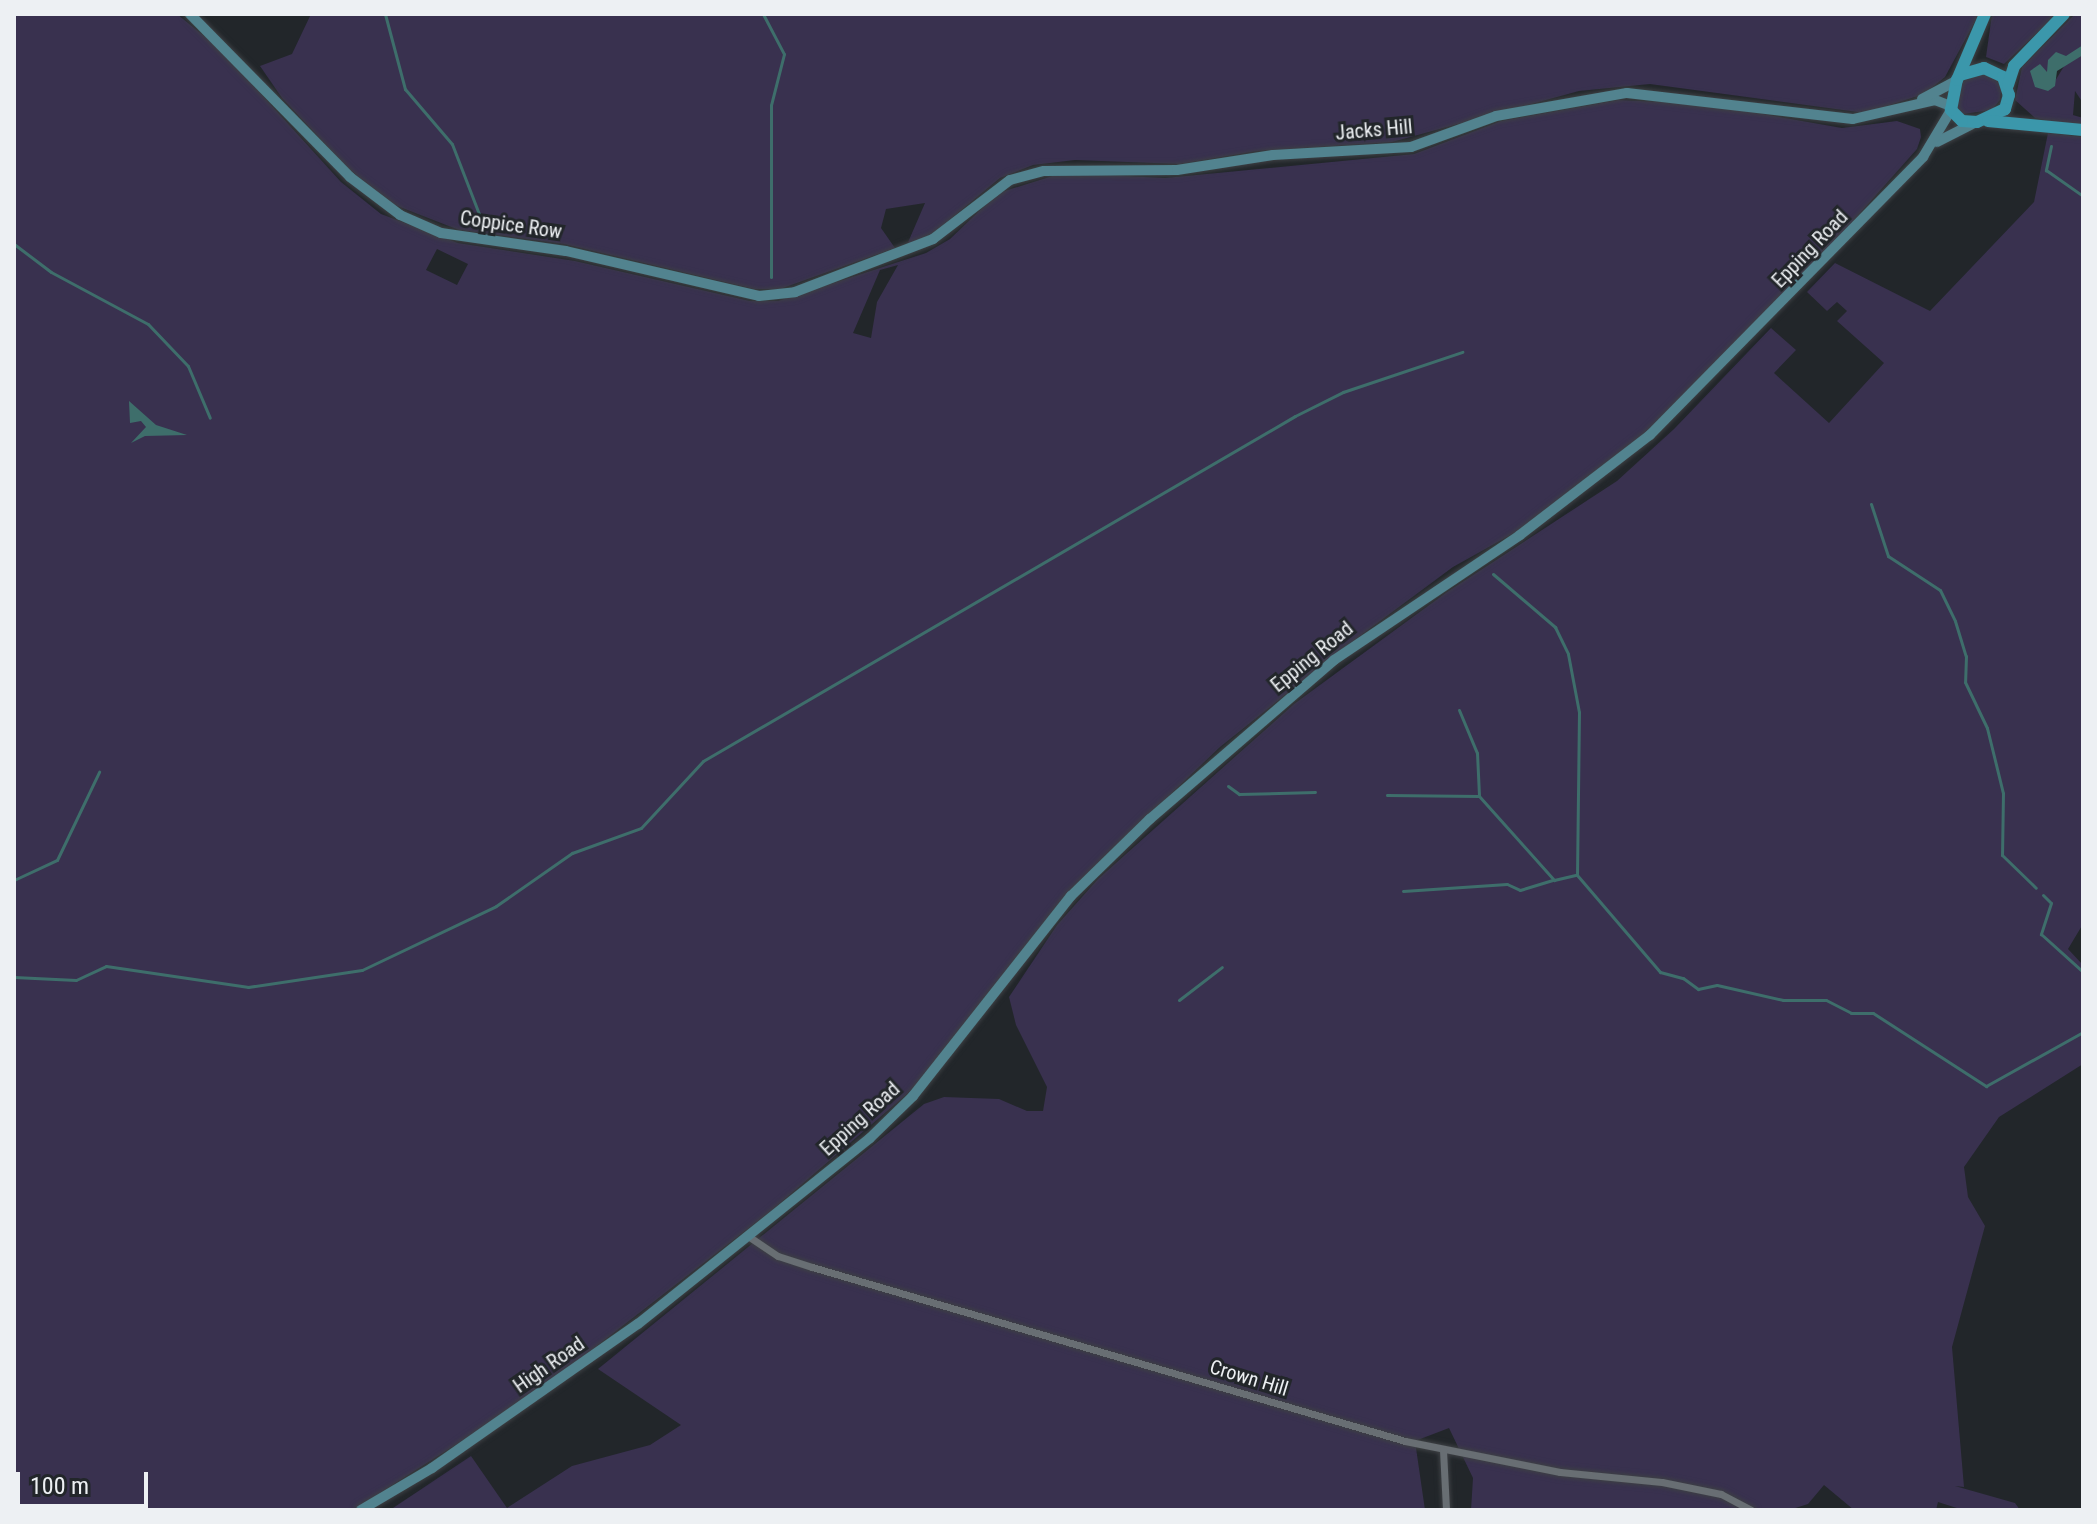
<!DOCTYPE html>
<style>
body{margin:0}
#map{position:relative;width:2097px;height:1524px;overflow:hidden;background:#22262a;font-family:"Roboto Condensed",sans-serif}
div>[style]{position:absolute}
.green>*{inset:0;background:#39314f}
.water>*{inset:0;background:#3e6e6b}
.stream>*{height:3px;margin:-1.5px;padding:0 1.5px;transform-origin:1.5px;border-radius:1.5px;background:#3e6e6b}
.roads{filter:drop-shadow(0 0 2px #3d4044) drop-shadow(0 0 2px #3d4044)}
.street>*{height:7px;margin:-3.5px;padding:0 3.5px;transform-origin:3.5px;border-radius:3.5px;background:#686e73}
.secondary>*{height:10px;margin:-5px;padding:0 5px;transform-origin:5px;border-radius:5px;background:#52838f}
.primary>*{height:12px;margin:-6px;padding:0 6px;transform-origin:6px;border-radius:6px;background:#3b97ab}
span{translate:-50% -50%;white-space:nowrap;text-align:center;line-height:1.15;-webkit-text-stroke:6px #22262a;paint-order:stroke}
.street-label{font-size:20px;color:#edf0f3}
.frame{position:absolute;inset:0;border:16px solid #edf0f3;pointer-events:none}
.scale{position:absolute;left:16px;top:1472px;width:132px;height:36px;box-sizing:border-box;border:4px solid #edf0f3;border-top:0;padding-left:10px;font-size:24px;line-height:28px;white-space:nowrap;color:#edf0f3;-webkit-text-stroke:6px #22262a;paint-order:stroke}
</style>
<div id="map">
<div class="green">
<div style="clip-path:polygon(evenodd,14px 14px,177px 14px,220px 49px,341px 182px,381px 214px,458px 243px,575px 261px,750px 301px,778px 301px,926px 253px,950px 239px,998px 193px,1062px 173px,1165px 178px,1414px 154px,1501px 121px,1618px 100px,1706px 104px,1842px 128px,1897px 121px,1920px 129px,1921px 137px,1917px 149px,1814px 265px,1662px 419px,1530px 524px,1453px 567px,1345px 647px,1220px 747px,1070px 890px,914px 1088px,772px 1210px,531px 1397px,353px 1510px,14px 1510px,14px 14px,437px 249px,468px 264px,457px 285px,426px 270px,437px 249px,14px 14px,898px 265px,877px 302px,871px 338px,853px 333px,880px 270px,898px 265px)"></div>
<div style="clip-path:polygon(311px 14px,1979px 14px,1945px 77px,1924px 94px,1865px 113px,1650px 84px,1579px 91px,1392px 142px,1257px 151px,1180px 164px,1075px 160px,1033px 165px,1000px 178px,925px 240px,906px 247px,925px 203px,886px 209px,881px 228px,895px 248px,780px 289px,754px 289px,564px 244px,459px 230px,387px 202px,347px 167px,282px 98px,260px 66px,292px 54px)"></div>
<div style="clip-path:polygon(1992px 14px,2057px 14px,2004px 64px,1986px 57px)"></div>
<div style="clip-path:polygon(2075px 14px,2083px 14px,2083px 45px,2048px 73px,2030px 71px,2055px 81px,2066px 63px,2083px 55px,2083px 103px,2075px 91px,2073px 115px,2083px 118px,2083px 128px,2035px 118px,2015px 100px,2022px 67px)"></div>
<div style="clip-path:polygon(1980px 71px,2002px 81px,2000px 100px,1992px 110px,1963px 114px,1955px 106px,1959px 81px)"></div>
<div style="clip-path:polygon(2048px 133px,2083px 137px,2083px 924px,2068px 949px,2083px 965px,2083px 1064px,1999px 1117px,1964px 1167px,1968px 1197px,1985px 1226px,1952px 1347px,1964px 1487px,1955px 1486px,2015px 1503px,2020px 1510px,1963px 1510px,1938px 1502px,1936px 1510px,1854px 1510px,1824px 1485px,1808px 1504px,1789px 1510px,1471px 1510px,1473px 1478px,1449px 1428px,1415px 1441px,1425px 1510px,390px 1510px,471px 1456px,507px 1508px,572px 1466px,650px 1445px,681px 1425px,598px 1369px,924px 1104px,944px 1097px,999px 1099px,1027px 1111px,1043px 1111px,1047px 1087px,1016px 1025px,1009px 997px,1057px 925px,1098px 879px,1294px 704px,1447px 592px,1617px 481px,1674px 429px,1771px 328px,1796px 350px,1774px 373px,1829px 423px,1884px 363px,1837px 321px,1847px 311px,1837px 302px,1827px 311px,1807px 292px,1835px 263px,1930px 311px,2034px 202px)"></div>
</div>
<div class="water">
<div style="clip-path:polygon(2083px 45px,2083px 55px,2057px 71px,2055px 86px,2048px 91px,2035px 87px,2030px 71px,2040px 64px,2047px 72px,2048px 60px,2056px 52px,2066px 56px)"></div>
<div style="clip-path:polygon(129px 401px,156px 425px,187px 435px,145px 436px,131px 443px,146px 427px,141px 421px,130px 423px)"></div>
</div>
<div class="stream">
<div style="left:385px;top:14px;width:78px;rotate:75.1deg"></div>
<div style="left:405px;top:89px;width:72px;rotate:49.5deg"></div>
<div style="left:452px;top:144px;width:89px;rotate:68.9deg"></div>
<div style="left:763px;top:14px;width:45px;rotate:62.3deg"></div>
<div style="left:784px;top:54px;width:53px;rotate:104.3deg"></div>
<div style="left:771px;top:105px;width:172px;rotate:90deg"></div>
<div style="left:2051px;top:146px;width:25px;rotate:102deg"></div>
<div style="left:2046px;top:170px;width:45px;rotate:35.1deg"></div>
<div style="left:14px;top:244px;width:46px;rotate:37.1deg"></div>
<div style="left:51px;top:272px;width:110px;rotate:28.2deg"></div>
<div style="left:148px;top:324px;width:58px;rotate:46.4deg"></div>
<div style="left:188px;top:366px;width:56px;rotate:67.1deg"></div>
<div style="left:1871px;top:504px;width:55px;rotate:71.9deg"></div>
<div style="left:1888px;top:556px;width:62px;rotate:33.2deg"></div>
<div style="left:1940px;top:590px;width:34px;rotate:64deg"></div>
<div style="left:1955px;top:621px;width:37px;rotate:73deg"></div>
<div style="left:1966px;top:656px;width:26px;rotate:92deg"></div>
<div style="left:1965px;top:682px;width:51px;rotate:64.4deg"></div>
<div style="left:1987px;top:728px;width:67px;rotate:76.2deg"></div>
<div style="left:2003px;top:793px;width:62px;rotate:90.9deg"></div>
<div style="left:2002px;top:855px;width:47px;rotate:44.1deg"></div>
<div style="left:1493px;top:574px;width:82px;rotate:40.5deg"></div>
<div style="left:1555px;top:627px;width:30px;rotate:64deg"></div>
<div style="left:1568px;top:654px;width:59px;rotate:79.3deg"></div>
<div style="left:1579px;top:712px;width:163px;rotate:90.7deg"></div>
<div style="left:1577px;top:875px;width:128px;rotate:49.4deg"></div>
<div style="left:1660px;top:972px;width:24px;rotate:15deg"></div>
<div style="left:1683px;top:978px;width:19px;rotate:36deg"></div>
<div style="left:1698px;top:989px;width:19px;rotate:-12deg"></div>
<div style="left:1717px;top:985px;width:68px;rotate:12.8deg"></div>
<div style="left:1783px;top:1000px;width:43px"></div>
<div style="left:1826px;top:1000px;width:28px;rotate:27deg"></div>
<div style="left:1851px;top:1013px;width:22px"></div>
<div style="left:1873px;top:1013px;width:135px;rotate:32.9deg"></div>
<div style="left:1986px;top:1086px;width:111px;rotate:-29.1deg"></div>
<div style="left:1459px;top:710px;width:47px;rotate:67.3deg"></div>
<div style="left:1477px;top:753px;width:43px;rotate:87.3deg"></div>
<div style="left:1479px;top:796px;width:113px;rotate:48.2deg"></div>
<div style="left:1554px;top:880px;width:23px;rotate:-13deg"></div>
<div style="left:1228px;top:786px;width:14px;rotate:36deg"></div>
<div style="left:1239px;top:794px;width:76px;rotate:-1.5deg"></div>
<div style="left:1387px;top:795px;width:92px;rotate:0.6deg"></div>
<div style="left:14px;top:880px;width:47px;rotate:-24.9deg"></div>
<div style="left:57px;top:860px;width:98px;rotate:-64.5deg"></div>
<div style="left:1403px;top:891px;width:104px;rotate:-3.9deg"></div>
<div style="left:1507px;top:884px;width:14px;rotate:25deg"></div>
<div style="left:1520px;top:890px;width:34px;rotate:-17deg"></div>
<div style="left:2043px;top:895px;width:11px;rotate:45deg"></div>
<div style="left:2051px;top:903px;width:33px;rotate:108deg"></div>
<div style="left:2041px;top:934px;width:57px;rotate:42.1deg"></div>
<div style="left:14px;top:977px;width:62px;rotate:2.8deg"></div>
<div style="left:76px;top:980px;width:33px;rotate:-25deg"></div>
<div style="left:106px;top:966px;width:144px;rotate:8.4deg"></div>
<div style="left:248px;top:987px;width:115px;rotate:-8.5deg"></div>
<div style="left:362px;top:970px;width:148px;rotate:-25.5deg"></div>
<div style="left:496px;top:906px;width:93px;rotate:-34.9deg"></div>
<div style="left:572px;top:853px;width:73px;rotate:-19.9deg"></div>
<div style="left:641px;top:828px;width:91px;rotate:-47.2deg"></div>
<div style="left:703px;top:761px;width:685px;rotate:-30.23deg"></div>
<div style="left:1295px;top:416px;width:54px;rotate:-26.6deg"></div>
<div style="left:1343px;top:392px;width:126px;rotate:-18.6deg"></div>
<div style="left:1179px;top:1000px;width:54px;rotate:-37.5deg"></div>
</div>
<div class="roads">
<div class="street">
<div style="left:748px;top:1236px;width:36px;rotate:34deg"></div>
<div style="left:778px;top:1256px;width:36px;rotate:18deg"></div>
<div style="left:812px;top:1267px;width:618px;rotate:16.35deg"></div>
<div style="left:1405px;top:1441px;width:158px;rotate:11.3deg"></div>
<div style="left:1560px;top:1472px;width:102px;rotate:5.6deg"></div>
<div style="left:1662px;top:1482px;width:60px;rotate:11.5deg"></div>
<div style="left:1721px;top:1494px;width:34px;rotate:28deg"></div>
<div style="left:1443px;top:1450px;width:59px;rotate:87.1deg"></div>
</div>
<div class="secondary">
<div style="left:190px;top:14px;width:228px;rotate:45.5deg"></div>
<div style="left:350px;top:177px;width:63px;rotate:37.2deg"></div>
<div style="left:400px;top:215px;width:45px;rotate:23.7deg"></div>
<div style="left:441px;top:233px;width:126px;rotate:8.2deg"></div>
<div style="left:566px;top:251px;width:198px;rotate:13.1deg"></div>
<div style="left:759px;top:296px;width:36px;rotate:-6deg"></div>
<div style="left:795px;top:292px;width:148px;rotate:-21deg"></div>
<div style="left:933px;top:239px;width:97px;rotate:-37.5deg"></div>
<div style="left:1010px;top:180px;width:35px;rotate:-15deg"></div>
<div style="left:1044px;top:171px;width:133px;rotate:-0.4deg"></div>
<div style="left:1177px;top:170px;width:97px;rotate:-8.9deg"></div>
<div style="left:1273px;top:155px;width:138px;rotate:-3.3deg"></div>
<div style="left:1411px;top:147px;width:90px;rotate:-20deg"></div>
<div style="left:1496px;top:116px;width:133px;rotate:-10deg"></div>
<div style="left:1627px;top:93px;width:227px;rotate:6.6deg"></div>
<div style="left:1853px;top:119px;width:84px;rotate:-13deg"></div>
<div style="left:1935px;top:100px;width:17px;rotate:21deg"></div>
<div style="left:1922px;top:99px;width:40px;rotate:-28deg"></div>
<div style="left:1937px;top:142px;width:39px;rotate:-27deg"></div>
<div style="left:361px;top:1510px;width:82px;rotate:-30.6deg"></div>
<div style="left:432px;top:1468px;width:251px;rotate:-35deg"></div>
<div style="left:638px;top:1324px;width:297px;rotate:-38.7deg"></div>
<div style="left:870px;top:1138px;width:60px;rotate:-44.3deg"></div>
<div style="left:913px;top:1096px;width:255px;rotate:-51.7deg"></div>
<div style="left:1071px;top:896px;width:110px;rotate:-44.3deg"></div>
<div style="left:1150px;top:819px;width:243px;rotate:-40.8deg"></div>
<div style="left:1334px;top:660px;width:224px;rotate:-33.9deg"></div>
<div style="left:1520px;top:535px;width:164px;rotate:-37.6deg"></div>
<div style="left:1650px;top:435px;width:390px;rotate:-45.5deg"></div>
<div style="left:1923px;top:157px;width:55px;rotate:-59.2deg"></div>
</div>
<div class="primary">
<div style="left:1960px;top:75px;width:25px;rotate:-16deg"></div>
<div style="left:1984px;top:68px;width:21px;rotate:25deg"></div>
<div style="left:2003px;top:77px;width:19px;rotate:72deg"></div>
<div style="left:2009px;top:95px;width:15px;rotate:106deg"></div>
<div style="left:2005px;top:109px;width:31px;rotate:155deg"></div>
<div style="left:1977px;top:122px;width:15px;rotate:-176deg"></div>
<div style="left:1962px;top:121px;width:16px;rotate:-135deg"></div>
<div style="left:1951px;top:110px;width:31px;rotate:-79deg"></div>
<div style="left:1957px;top:80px;width:72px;rotate:-67deg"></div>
<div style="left:2008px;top:85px;width:20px;rotate:-72deg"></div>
<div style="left:2014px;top:66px;width:72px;rotate:-46.1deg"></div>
<div style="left:1988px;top:121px;width:95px;rotate:5.4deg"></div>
</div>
</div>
<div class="street-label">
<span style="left:1374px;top:130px;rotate:-5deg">Jacks Hill</span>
<span style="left:511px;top:225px;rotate:8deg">Coppice Row</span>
<span style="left:1810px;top:249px;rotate:-46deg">Epping Road</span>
<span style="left:1312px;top:657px;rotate:-39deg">Epping Road</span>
<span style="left:860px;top:1119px;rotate:-42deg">Epping Road</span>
<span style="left:549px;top:1365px;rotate:-35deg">High Road</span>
<span style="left:1249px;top:1378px;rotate:17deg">Crown Hill</span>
</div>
<div class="frame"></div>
<div class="scale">100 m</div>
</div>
